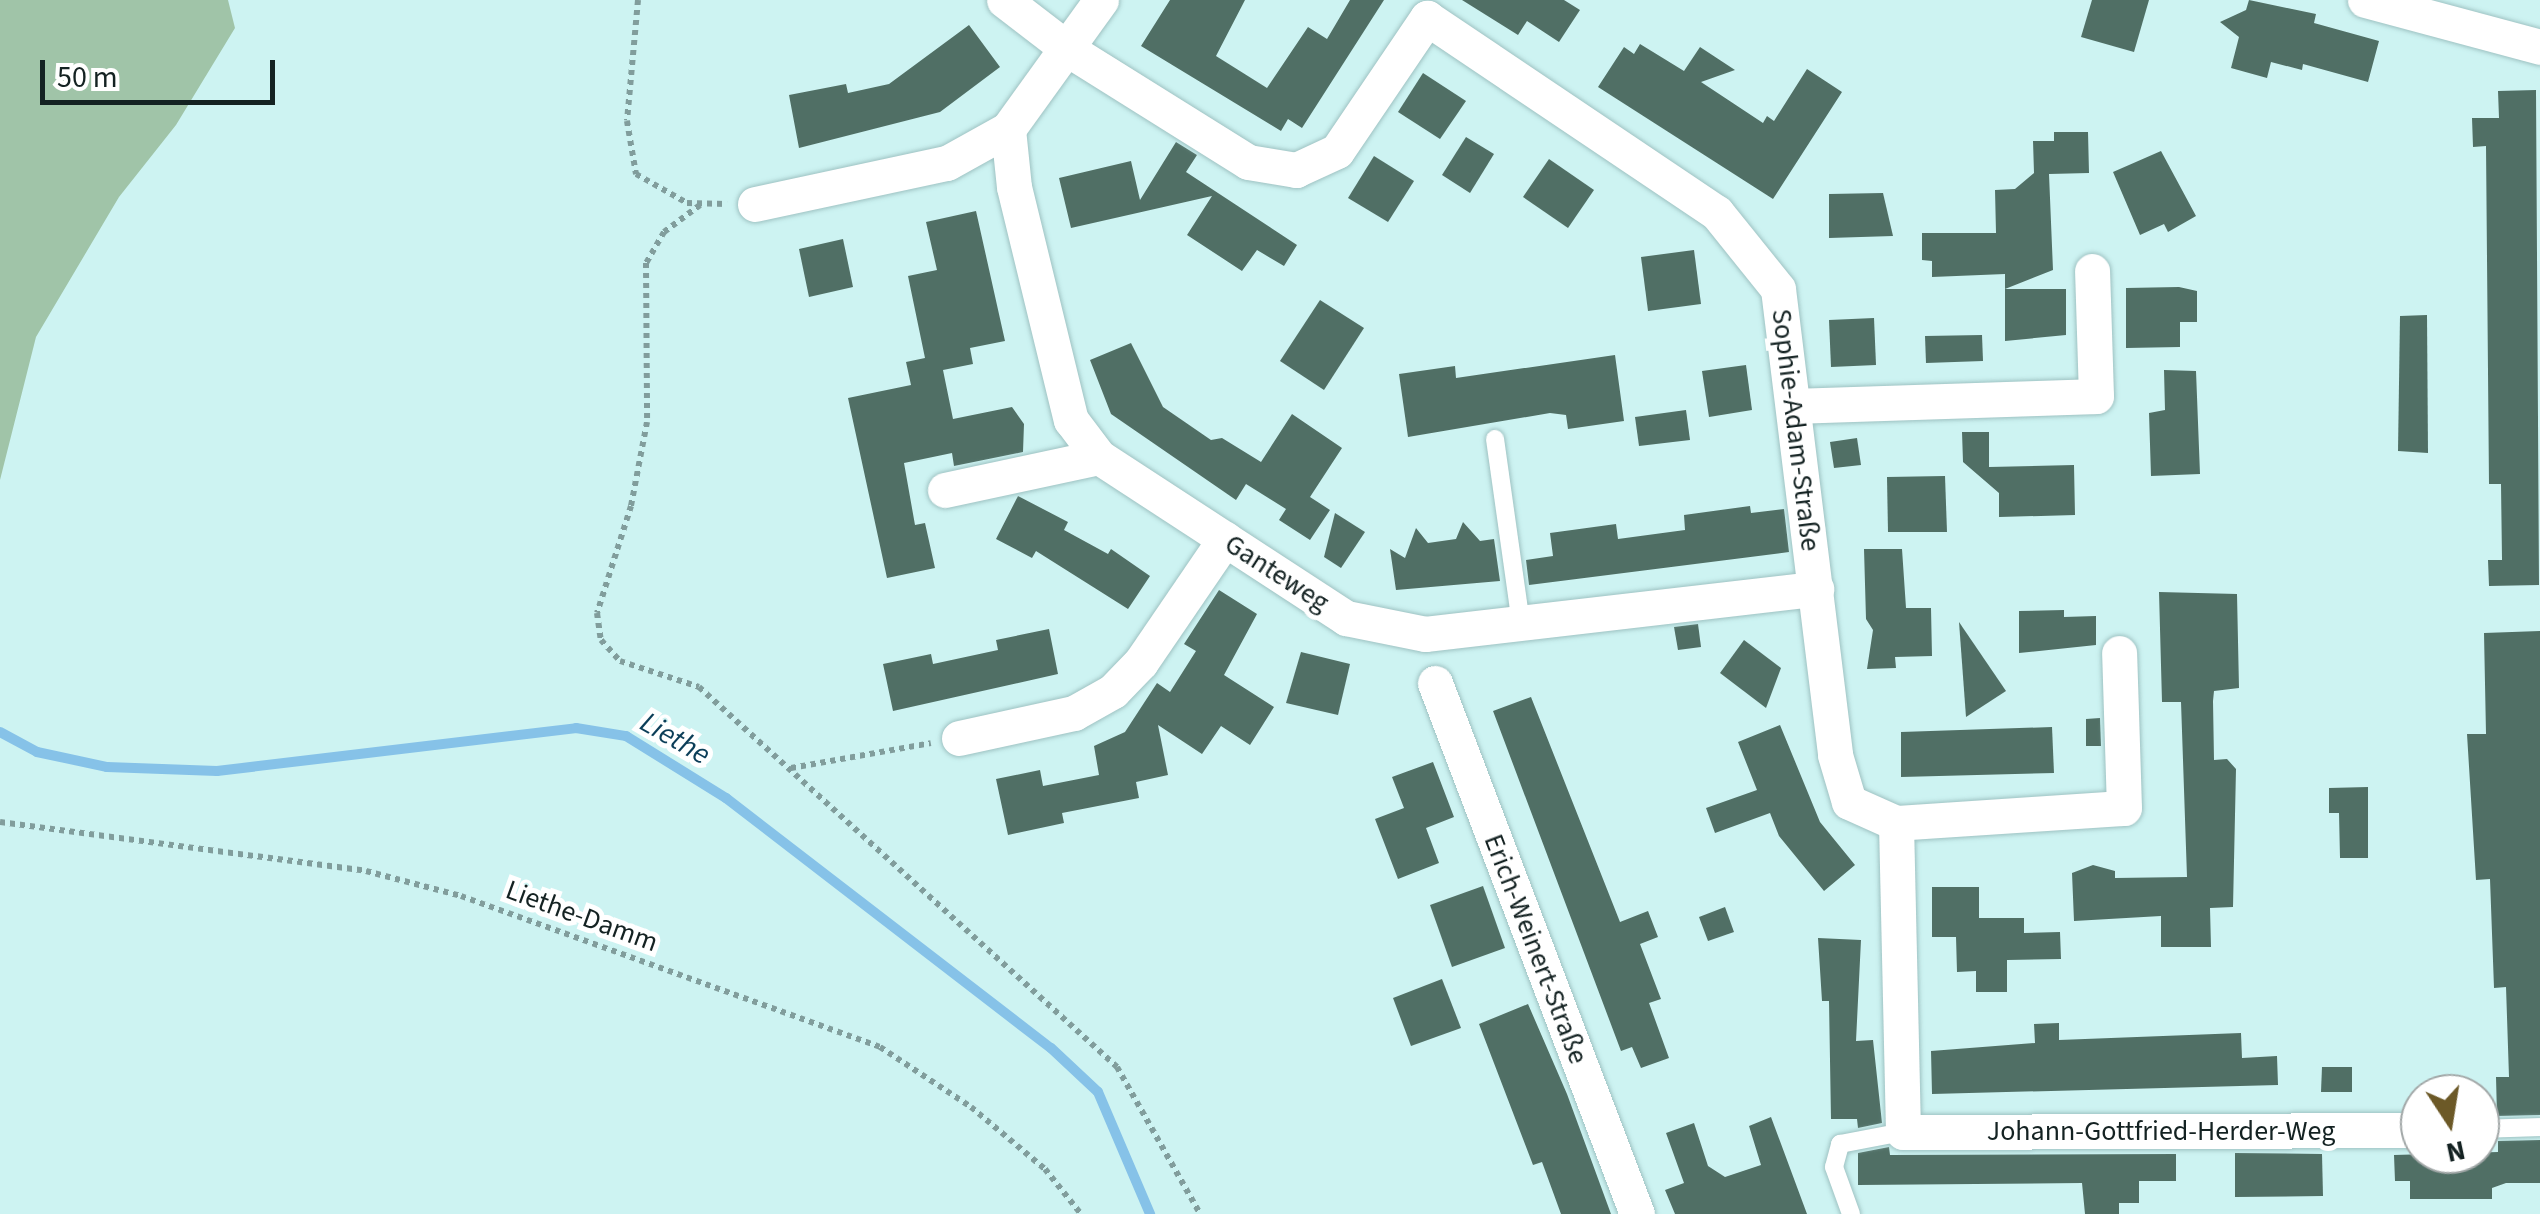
<!DOCTYPE html>
<meta charset="utf-8">
<style>
body{margin:0}
#map{position:relative;width:2540px;height:1214px;overflow:hidden;background:#cdf3f2;font-family:"Source Sans 3",sans-serif}
div>[style]{position:absolute}
.green>*{inset:0;background:#a0c4a8}
.stream>*{height:10px;margin:-5px;padding:0 5px;transform-origin:5px;border-radius:5px;background:#86c2e8}
.building>*{inset:0;background:#506f65}
.path>*{height:6px;margin-top:-3px;transform-origin:0;background:repeating-linear-gradient(90deg,#819d9c 0 5px,transparent 0 10px)}
.roads{filter:drop-shadow(0 0 2px #9ec2c2) drop-shadow(0 0 2px #9ec2c2)}
.service>*{height:18px;margin:-9px;padding:0 9px;transform-origin:9px;border-radius:9px;background:#fff}
.minor>*{height:35px;margin:-17.5px;padding:0 17.5px;transform-origin:17.5px;border-radius:17.5px;background:#fff}
span{translate:-50% -50%;white-space:nowrap;text-align:center;line-height:1.15;-webkit-text-stroke:10px #fff;paint-order:stroke}
.street-label{font-size:28px;color:#142222}
.water-label{font-size:30px;color:#0c3e58;font-style:italic}
.north{position:absolute;left:2400px;top:1074px;width:100px;height:100px;box-sizing:border-box;background:#fff;border:2px solid #a1a7a7;border-radius:50%;rotate:168deg;font-size:28px;font-weight:700;line-height:40px;text-align:center;color:#142222}
.north::after{content:'';display:block;margin:auto;width:35px;height:45px;background:#6c5927;clip-path:polygon(50% 0,100% 100%,50% 72%,0 100%)}
.scale{position:absolute;left:40px;top:60px;width:235px;height:45px;box-sizing:border-box;border:5px solid #142222;border-top:0;padding-left:12px;font-size:30px;line-height:35px;white-space:nowrap;color:#142222;-webkit-text-stroke:8px #fff;paint-order:stroke}
</style>
<div id="map">
<div class="green">
<div style="clip-path:polygon(0 0,228px 0,235px 28px,176px 125px,119px 197px,36px 337px,0 480px)"></div>
</div>
<div class="stream">
<div style="left:0;top:732px;width:42px;rotate:28.4deg"></div>
<div style="left:37px;top:752px;width:72px;rotate:12.1deg"></div>
<div style="left:107px;top:767px;width:110px;rotate:2.1deg"></div>
<div style="left:217px;top:771px;width:362px;rotate:-6.8deg"></div>
<div style="left:576px;top:728px;width:51px;rotate:9.1deg"></div>
<div style="left:626px;top:736px;width:118px;rotate:31.8deg"></div>
<div style="left:726px;top:798px;width:410px;rotate:37.6deg"></div>
<div style="left:1051px;top:1048px;width:64px;rotate:43.1deg"></div>
<div style="left:1098px;top:1092px;width:133px;rotate:66.9deg"></div>
</div>
<div class="building">
<div style="clip-path:polygon(1170px 0,1245px 0,1216px 56px,1267px 88px,1308px 27px,1327px 39px,1350px 0,1384px 0,1302px 128px,1288px 119px,1281px 131px,1141px 46px)"></div>
<div style="clip-path:polygon(1462px 0,1564px 0,1580px 10px,1559px 42px,1527px 21px,1518px 35px)"></div>
<div style="clip-path:polygon(2092px 0,2149px 0,2134px 52px,2081px 37px)"></div>
<div style="clip-path:polygon(2249px 0,2316px 14px,2314px 23px,2379px 41px,2368px 82px,2303px 64px,2302px 70px,2271px 62px,2267px 78px,2231px 68px,2239px 37px,2220px 22px,2246px 10px)"></div>
<div style="clip-path:polygon(969px 25px,1000px 67px,940px 112px,799px 148px,789px 95px,846px 84px,848px 93px,889px 84px)"></div>
<div style="clip-path:polygon(1640px 44px,1684px 71px,1700px 47px,1735px 70px,1701px 82px,1763px 123px,1767px 116px,1774px 121px,1807px 69px,1842px 92px,1773px 199px,1598px 87px,1624px 47px,1634px 54px)"></div>
<div style="clip-path:polygon(1423px 73px,1466px 101px,1440px 139px,1398px 112px)"></div>
<div style="clip-path:polygon(2536px 90px,2539px 585px,2489px 586px,2488px 560px,2502px 560px,2501px 484px,2489px 484px,2486px 146px,2473px 147px,2472px 118px,2499px 118px,2498px 91px)"></div>
<div style="clip-path:polygon(2054px 132px,2088px 132px,2089px 173px,2049px 174px,2053px 270px,2005px 289px,2005px 274px,1932px 277px,1932px 261px,1922px 260px,1922px 233px,1996px 233px,1995px 190px,2015px 189px,2034px 173px,2033px 141px,2054px 141px)"></div>
<div style="clip-path:polygon(1466px 137px,1494px 154px,1470px 193px,1442px 175px)"></div>
<div style="clip-path:polygon(1176px 142px,1197px 155px,1186px 172px,1297px 245px,1284px 266px,1257px 250px,1242px 271px,1187px 235px,1212px 196px,1071px 228px,1059px 178px,1131px 161px,1140px 200px)"></div>
<div style="clip-path:polygon(2161px 151px,2196px 216px,2168px 232px,2164px 224px,2140px 235px,2113px 172px)"></div>
<div style="clip-path:polygon(1374px 156px,1414px 181px,1388px 222px,1348px 198px)"></div>
<div style="clip-path:polygon(1549px 159px,1594px 190px,1568px 228px,1523px 197px)"></div>
<div style="clip-path:polygon(1883px 193px,1893px 236px,1829px 238px,1829px 194px)"></div>
<div style="clip-path:polygon(976px 211px,1005px 341px,970px 348px,973px 364px,943px 370px,953px 419px,1012px 407px,1024px 424px,1023px 452px,954px 466px,952px 453px,904px 463px,915px 525px,925px 523px,935px 568px,887px 578px,848px 398px,911px 385px,906px 362px,925px 358px,908px 276px,937px 270px,926px 222px)"></div>
<div style="clip-path:polygon(843px 239px,853px 287px,809px 297px,799px 249px)"></div>
<div style="clip-path:polygon(1694px 250px,1701px 304px,1648px 311px,1641px 257px)"></div>
<div style="clip-path:polygon(2179px 287px,2197px 291px,2197px 322px,2180px 322px,2180px 347px,2126px 348px,2126px 288px)"></div>
<div style="clip-path:polygon(2005px 289px,2066px 289px,2066px 335px,2005px 341px)"></div>
<div style="clip-path:polygon(1320px 300px,1364px 328px,1324px 390px,1280px 361px)"></div>
<div style="clip-path:polygon(2427px 315px,2428px 453px,2398px 451px,2400px 316px)"></div>
<div style="clip-path:polygon(1874px 318px,1876px 365px,1831px 367px,1829px 320px)"></div>
<div style="clip-path:polygon(1982px 335px,1983px 361px,1926px 363px,1925px 336px)"></div>
<div style="clip-path:polygon(1131px 343px,1163px 407px,1211px 440px,1222px 438px,1261px 462px,1292px 414px,1342px 448px,1310px 497px,1330px 510px,1310px 540px,1279px 520px,1286px 509px,1246px 484px,1236px 500px,1111px 414px,1090px 360px)"></div>
<div style="clip-path:polygon(1615px 355px,1624px 421px,1568px 429px,1566px 415px,1550px 413px,1408px 437px,1399px 374px,1455px 366px,1456px 378px)"></div>
<div style="clip-path:polygon(1746px 365px,1752px 410px,1709px 417px,1702px 371px)"></div>
<div style="clip-path:polygon(2164px 370px,2196px 371px,2200px 474px,2151px 476px,2149px 413px,2165px 410px)"></div>
<div style="clip-path:polygon(1686px 410px,1690px 440px,1639px 446px,1635px 417px)"></div>
<div style="clip-path:polygon(1962px 432px,1989px 432px,1989px 467px,2074px 465px,2075px 515px,1999px 517px,1999px 493px,1963px 462px)"></div>
<div style="clip-path:polygon(1857px 438px,1861px 465px,1834px 468px,1830px 442px)"></div>
<div style="clip-path:polygon(1945px 476px,1947px 532px,1888px 532px,1887px 477px)"></div>
<div style="clip-path:polygon(1018px 496px,1068px 522px,1064px 530px,1108px 554px,1111px 549px,1150px 576px,1128px 609px,1036px 551px,1032px 558px,996px 539px)"></div>
<div style="clip-path:polygon(1750px 506px,1751px 513px,1784px 509px,1789px 552px,1529px 585px,1526px 560px,1553px 556px,1550px 533px,1616px 524px,1618px 539px,1685px 530px,1684px 515px)"></div>
<div style="clip-path:polygon(1335px 513px,1365px 532px,1341px 568px,1324px 557px)"></div>
<div style="clip-path:polygon(1463px 522px,1480px 541px,1494px 539px,1500px 581px,1396px 590px,1390px 549px,1405px 558px,1416px 528px,1428px 543px,1456px 539px)"></div>
<div style="clip-path:polygon(1864px 549px,1902px 549px,1906px 608px,1931px 608px,1932px 656px,1895px 657px,1896px 668px,1867px 669px,1873px 630px,1866px 619px)"></div>
<div style="clip-path:polygon(1219px 590px,1257px 614px,1224px 675px,1274px 707px,1250px 745px,1221px 726px,1202px 754px,1158px 725px,1168px 775px,1136px 782px,1139px 798px,1062px 813px,1064px 823px,1008px 835px,996px 779px,1040px 770px,1043px 786px,1099px 775px,1094px 746px,1125px 732px,1157px 683px,1170px 692px,1196px 651px,1184px 644px)"></div>
<div style="clip-path:polygon(2159px 592px,2237px 594px,2239px 688px,2214px 691px,2213px 701px,2214px 760px,2227px 759px,2236px 769px,2233px 907px,2210px 908px,2211px 947px,2161px 947px,2161px 916px,2074px 921px,2072px 873px,2093px 865px,2115px 871px,2115px 878px,2187px 877px,2181px 702px,2162px 702px)"></div>
<div style="clip-path:polygon(2064px 610px,2064px 617px,2096px 616px,2096px 645px,2019px 653px,2019px 611px)"></div>
<div style="clip-path:polygon(1959px 622px,2006px 691px,1966px 717px)"></div>
<div style="clip-path:polygon(1698px 624px,1701px 647px,1678px 650px,1674px 627px)"></div>
<div style="clip-path:polygon(1049px 629px,1058px 674px,893px 711px,883px 664px,931px 654px,933px 664px,998px 650px,996px 640px)"></div>
<div style="clip-path:polygon(2540px 631px,2540px 1115px,2497px 1116px,2496px 1077px,2509px 1077px,2506px 987px,2494px 988px,2490px 879px,2476px 880px,2467px 734px,2486px 734px,2484px 633px)"></div>
<div style="clip-path:polygon(1744px 640px,1781px 668px,1766px 708px,1720px 673px)"></div>
<div style="clip-path:polygon(1301px 652px,1350px 664px,1338px 715px,1286px 703px)"></div>
<div style="clip-path:polygon(1531px 697px,1620px 922px,1648px 911px,1658px 937px,1640px 944px,1661px 999px,1649px 1003px,1669px 1058px,1641px 1068px,1632px 1047px,1621px 1051px,1493px 711px)"></div>
<div style="clip-path:polygon(2100px 718px,2101px 746px,2086px 746px,2086px 719px)"></div>
<div style="clip-path:polygon(1780px 725px,1820px 822px,1855px 865px,1824px 891px,1779px 836px,1770px 813px,1715px 833px,1706px 808px,1757px 790px,1738px 742px)"></div>
<div style="clip-path:polygon(2052px 727px,2054px 773px,1901px 777px,1901px 732px)"></div>
<div style="clip-path:polygon(1433px 762px,1454px 817px,1426px 828px,1439px 863px,1398px 879px,1375px 819px,1404px 808px,1392px 777px)"></div>
<div style="clip-path:polygon(2368px 787px,2368px 858px,2340px 858px,2339px 813px,2329px 813px,2329px 788px)"></div>
<div style="clip-path:polygon(1483px 886px,1505px 948px,1452px 967px,1430px 905px)"></div>
<div style="clip-path:polygon(1932px 887px,1979px 887px,1979px 918px,2024px 918px,2024px 933px,2060px 932px,2061px 959px,2007px 960px,2007px 992px,1976px 992px,1976px 971px,1957px 972px,1956px 937px,1932px 937px)"></div>
<div style="clip-path:polygon(1725px 907px,1734px 932px,1708px 941px,1699px 917px)"></div>
<div style="clip-path:polygon(1818px 938px,1861px 940px,1856px 1041px,1873px 1040px,1882px 1123px,1858px 1128px,1857px 1119px,1831px 1119px,1829px 1001px,1822px 1001px)"></div>
<div style="clip-path:polygon(1442px 979px,1461px 1028px,1411px 1046px,1393px 998px)"></div>
<div style="clip-path:polygon(1528px 1004px,1567px 1094px,1611px 1214px,1561px 1214px,1542px 1162px,1533px 1165px,1479px 1024px)"></div>
<div style="clip-path:polygon(2059px 1023px,2059px 1040px,2241px 1033px,2242px 1058px,2277px 1056px,2278px 1085px,1932px 1094px,1931px 1051px,2035px 1043px,2034px 1024px)"></div>
<div style="clip-path:polygon(2322px 1067px,2352px 1067px,2352px 1092px,2321px 1092px)"></div>
<div style="clip-path:polygon(1771px 1117px,1807px 1214px,1675px 1214px,1665px 1190px,1684px 1183px,1666px 1133px,1694px 1123px,1708px 1166px,1725px 1177px,1761px 1165px,1749px 1126px)"></div>
<div style="clip-path:polygon(2540px 1140px,2540px 1183px,2506px 1183px,2492px 1188px,2492px 1199px,2410px 1199px,2410px 1181px,2395px 1181px,2394px 1155px,2498px 1152px,2498px 1141px)"></div>
<div style="clip-path:polygon(1889px 1147px,1890px 1155px,2176px 1154px,2176px 1181px,2139px 1181px,2139px 1203px,2119px 1203px,2119px 1214px,2085px 1214px,2082px 1183px,1858px 1185px,1858px 1153px)"></div>
<div style="clip-path:polygon(2235px 1153px,2322px 1154px,2323px 1196px,2235px 1197px)"></div>
</div>
<div class="path">
<div style="left:638px;top:0;width:121px;rotate:95.2deg"></div>
<div style="left:627px;top:121px;width:54px;rotate:80.4deg"></div>
<div style="left:636px;top:174px;width:59px;rotate:29.6deg"></div>
<div style="left:687px;top:203px;width:40px;rotate:1.4deg"></div>
<div style="left:700px;top:205px;width:45px;rotate:143.1deg"></div>
<div style="left:664px;top:232px;width:36px;rotate:120deg"></div>
<div style="left:646px;top:263px;width:159px;rotate:89.6deg"></div>
<div style="left:647px;top:422px;width:86px;rotate:100.8deg"></div>
<div style="left:631px;top:506px;width:112px;rotate:107.6deg"></div>
<div style="left:597px;top:613px;width:27px;rotate:82deg"></div>
<div style="left:601px;top:640px;width:28px;rotate:48deg"></div>
<div style="left:620px;top:661px;width:83px;rotate:18.2deg"></div>
<div style="left:699px;top:687px;width:565px;rotate:42.27deg"></div>
<div style="left:1117px;top:1067px;width:169px;rotate:60.5deg"></div>
<div style="left:791px;top:768px;width:142px;rotate:-10.1deg"></div>
<div style="left:0;top:822px;width:369px;rotate:7.6deg"></div>
<div style="left:366px;top:871px;width:98px;rotate:14.7deg"></div>
<div style="left:461px;top:896px;width:445px;rotate:19.8deg"></div>
<div style="left:880px;top:1047px;width:109px;rotate:33.4deg"></div>
<div style="left:971px;top:1107px;width:97px;rotate:40deg"></div>
<div style="left:1045px;top:1169px;width:58px;rotate:51.3deg"></div>
</div>
<div class="roads">
<div class="service">
<div style="left:1495px;top:439px;width:186px;rotate:82deg"></div>
<div style="left:2480px;top:1129px;width:60px;rotate:-1.9deg"></div>
<div style="left:1851px;top:1214px;width:50px;rotate:-109.9deg"></div>
<div style="left:1834px;top:1167px;width:24px;rotate:-75deg"></div>
<div style="left:1840px;top:1144px;width:64px;rotate:-10.8deg"></div>
</div>
<div class="minor">
<div style="left:1004px;top:0;width:82px;rotate:37.6deg"></div>
<div style="left:1069px;top:50px;width:211px;rotate:32deg"></div>
<div style="left:1248px;top:162px;width:49px;rotate:9.5deg"></div>
<div style="left:1296px;top:170px;width:45px;rotate:-24.9deg"></div>
<div style="left:1337px;top:151px;width:161px;rotate:-55.9deg"></div>
<div style="left:1427px;top:18px;width:349px;rotate:33.9deg"></div>
<div style="left:1717px;top:213px;width:97px;rotate:51.2deg"></div>
<div style="left:1778px;top:289px;width:469px;rotate:83deg"></div>
<div style="left:1835px;top:755px;width:49px;rotate:73.4deg"></div>
<div style="left:1849px;top:802px;width:51px;rotate:24.1deg"></div>
<div style="left:1896px;top:823px;width:309px;rotate:88.7deg"></div>
<div style="left:1903px;top:1132px;width:517px;rotate:-0.22deg"></div>
<div style="left:2365px;top:0;width:181px;rotate:15deg"></div>
<div style="left:1008px;top:129px;width:58px;rotate:84.1deg"></div>
<div style="left:1014px;top:187px;width:240px;rotate:76.3deg"></div>
<div style="left:1071px;top:420px;width:46px;rotate:52.9deg"></div>
<div style="left:1099px;top:457px;width:295px;rotate:33.1deg"></div>
<div style="left:1346px;top:618px;width:81px;rotate:11.4deg"></div>
<div style="left:1425px;top:634px;width:394px;rotate:-6.6deg"></div>
<div style="left:755px;top:204px;width:196px;rotate:-12.1deg"></div>
<div style="left:947px;top:163px;width:70px;rotate:-29.1deg"></div>
<div style="left:1008px;top:129px;width:159px;rotate:-54.2deg"></div>
<div style="left:1794px;top:406px;width:302px;rotate:-1.9deg"></div>
<div style="left:2096px;top:396px;width:125px;rotate:-91.8deg"></div>
<div style="left:945px;top:490px;width:157px;rotate:-12.1deg"></div>
<div style="left:1435px;top:683px;width:568px;rotate:69.17deg"></div>
<div style="left:959px;top:738px;width:118px;rotate:-12.3deg"></div>
<div style="left:1074px;top:713px;width:45px;rotate:-29.4deg"></div>
<div style="left:1113px;top:691px;width:40px;rotate:-46deg"></div>
<div style="left:1141px;top:662px;width:149px;rotate:-55.7deg"></div>
<div style="left:1896px;top:823px;width:228px;rotate:-3.8deg"></div>
<div style="left:2124px;top:808px;width:155px;rotate:-91.8deg"></div>
</div>
</div>
<div class="street-label">
<span style="left:1796px;top:430px;rotate:83deg">Sophie-Adam-Straße</span>
<span style="left:1277px;top:573px;rotate:33deg">Ganteweg</span>
<span style="left:582px;top:916px;rotate:20deg">Liethe-Damm</span>
<span style="left:1536px;top:949px;rotate:69deg">Erich-Weinert-Straße</span>
<span style="left:2161px;top:1131px">Johann-Gottfried-Herder-Weg</span>
</div>
<div class="water-label">
<span style="left:675px;top:739px;rotate:30deg">Liethe</span>
</div>
<div class="north">N</div>
<div class="scale">50 m</div>
</div>
